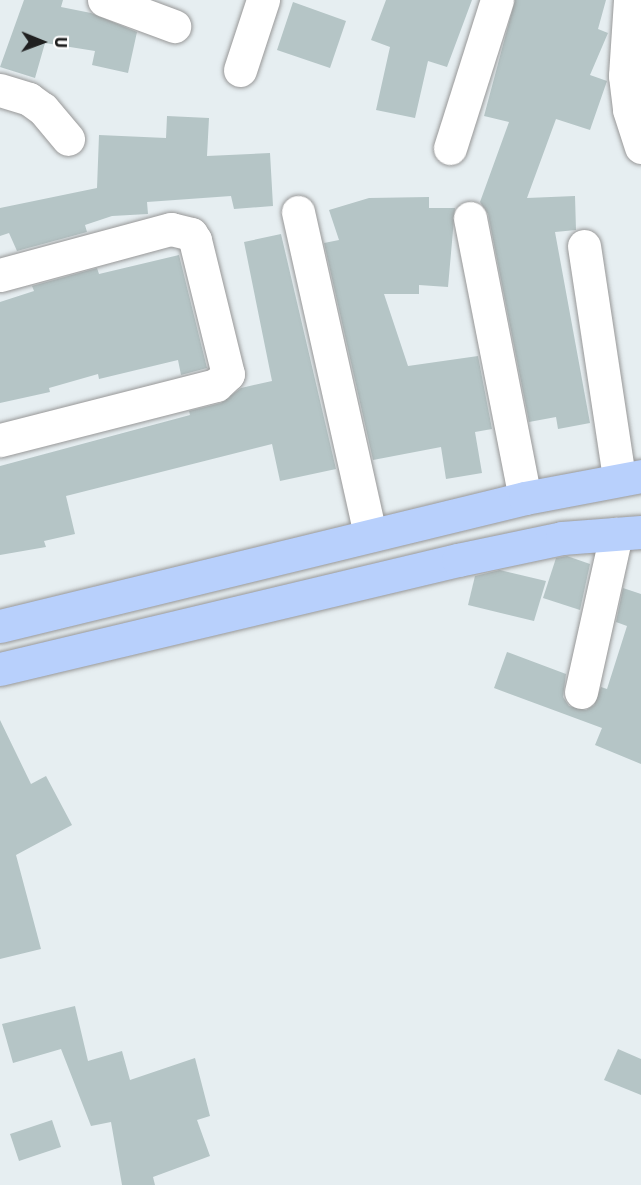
<!DOCTYPE html>
<style>
body{margin:0}
#map{position:relative;width:641px;height:1185px;overflow:hidden;background:#e6eef1;font-family:Jost,sans-serif}
div>[style]{position:absolute}
.building>*{inset:0;background:#b5c5c6}
.roads{filter:drop-shadow(0 0 2px #979797) drop-shadow(0 0 2px #979797)}
.minor>*{height:33px;margin:-16.5px;padding:0 16.5px;transform-origin:16.5px;border-radius:16.5px;background:#fff}
.secondary>*{height:33px;margin:-16.5px;padding:0 16.5px;transform-origin:16.5px;border-radius:16.5px;background:#b8d0fc}
span{translate:-50% -50%;white-space:nowrap;text-align:center;line-height:1.15;-webkit-text-stroke:6px #fff;paint-order:stroke}
.north{position:absolute;left:12px;top:12px;width:60px;height:60px;-webkit-text-stroke:4px #fff;paint-order:stroke;rotate:91deg;font-size:16px;font-weight:700;line-height:24px;text-align:center;color:#202020}
.north::after{content:'';display:block;margin:auto;width:21px;height:27px;background:#202020;clip-path:polygon(50% 0,100% 100%,50% 72%,0 100%)}
</style>
<div id="map">
<div class="building">
<div style="clip-path:polygon(24px 0,63px 0,61px 7px,91px 13px,137px 32px,128px 73px,92px 65px,95px 51px,45px 43px,35px 78px,0 67px)"></div>
<div style="clip-path:polygon(386px 0,472px 0,447px 67px,428px 61px,415px 118px,376px 110px,390px 47px,371px 40px)"></div>
<div style="clip-path:polygon(515px 0,606px 0,598px 29px,608px 33px,590px 75px,607px 81px,590px 130px,556px 119px,527px 198px,575px 196px,576px 230px,555px 232px,590px 423px,558px 429px,556px 417px,529px 422px,488px 214px,480px 202px,509px 122px,484px 116px)"></div>
<div style="clip-path:polygon(293px 2px,346px 21px,330px 68px,277px 50px)"></div>
<div style="clip-path:polygon(167px 116px,209px 118px,207px 156px,270px 153px,273px 206px,234px 209px,231px 196px,147px 202px,148px 214px,112px 216px,85px 225px,87px 232px,17px 251px,9px 233px,0 236px,0 208px,97px 188px,99px 135px,166px 138px)"></div>
<div style="clip-path:polygon(429px 197px,429px 208px,455px 208px,448px 287px,419px 285px,419px 294px,384px 294px,408px 366px,478px 356px,492px 429px,475px 432px,482px 473px,446px 479px,441px 447px,373px 460px,324px 243px,339px 240px,329px 210px,369px 198px)"></div>
<div style="clip-path:polygon(281px 234px,336px 469px,280px 481px,272px 444px,66px 496px,75px 534px,44px 541px,46px 547px,0 555px,0 466px,190px 415px,189px 411px,221px 403px,241px 388px,272px 381px,244px 242px)"></div>
<div style="clip-path:polygon(179px 255px,207px 368px,181px 375px,178px 360px,99px 379px,98px 374px,49px 388px,50px 392px,0 403px,0 302px,34px 291px,32px 286px,97px 268px,99px 274px)"></div>
<div style="clip-path:polygon(567px 556px,590px 564px,580px 610px,543px 598px,556px 558px)"></div>
<div style="clip-path:polygon(500px 570px,546px 581px,534px 621px,468px 605px,475px 576px)"></div>
<div style="clip-path:polygon(623px 588px,641px 594px,641px 764px,595px 745px,602px 728px,494px 688px,507px 652px,566px 674px,563px 697px,569px 706px,586px 710px,594px 705px,601px 687px,607px 689px,627px 626px,616px 622px)"></div>
<div style="clip-path:polygon(0 720px,31px 784px,46px 776px,72px 825px,16px 855px,41px 949px,0 959px)"></div>
<div style="clip-path:polygon(75px 1006px,88px 1061px,122px 1051px,130px 1080px,195px 1058px,210px 1116px,197px 1120px,210px 1156px,153px 1177px,155px 1185px,122px 1185px,111px 1122px,91px 1126px,61px 1049px,13px 1063px,2px 1024px)"></div>
<div style="clip-path:polygon(618px 1049px,641px 1059px,641px 1095px,604px 1080px)"></div>
<div style="clip-path:polygon(52px 1120px,61px 1147px,19px 1161px,10px 1134px)"></div>
</div>
<div class="roads">
<div class="minor">
<div style="left:104px;top:0;width:75px;rotate:20.4deg"></div>
<div style="left:630px;top:0;width:76px;rotate:93.8deg"></div>
<div style="left:625px;top:76px;width:34px;rotate:83deg"></div>
<div style="left:629px;top:110px;width:39px;rotate:72deg"></div>
<div style="left:240px;top:70px;width:74px;rotate:-71.8deg"></div>
<div style="left:0;top:90px;width:30px;rotate:17deg"></div>
<div style="left:29px;top:99px;width:17px;rotate:36deg"></div>
<div style="left:43px;top:109px;width:39px;rotate:50deg"></div>
<div style="left:450px;top:148px;width:155px;rotate:-72.4deg"></div>
<div style="left:298px;top:212px;width:331px;rotate:77.4deg"></div>
<div style="left:470px;top:218px;width:285px;rotate:78.9deg"></div>
<div style="left:584px;top:246px;width:235px;rotate:81.4deg"></div>
<div style="left:0;top:275px;width:177px;rotate:-15.1deg"></div>
<div style="left:171px;top:229px;width:21px;rotate:14deg"></div>
<div style="left:191px;top:234px;width:7px;rotate:56deg"></div>
<div style="left:195px;top:240px;width:138px;rotate:76.2deg"></div>
<div style="left:228px;top:374px;width:16px;rotate:137deg"></div>
<div style="left:216px;top:385px;width:223px;rotate:165.7deg"></div>
<div style="left:581px;top:692px;width:162px;rotate:-77.5deg"></div>
</div>
<div class="secondary">
<div style="left:0;top:626px;width:540px;rotate:-13.7deg"></div>
<div style="left:525px;top:498px;width:118px;rotate:-10.7deg"></div>
<div style="left:0;top:669px;width:471px;rotate:-13.4deg"></div>
<div style="left:458px;top:560px;width:106px;rotate:-11.9deg"></div>
<div style="left:562px;top:538px;width:79px;rotate:-4.3deg"></div>
</div>
</div>
<div class="north">U</div>
</div>
